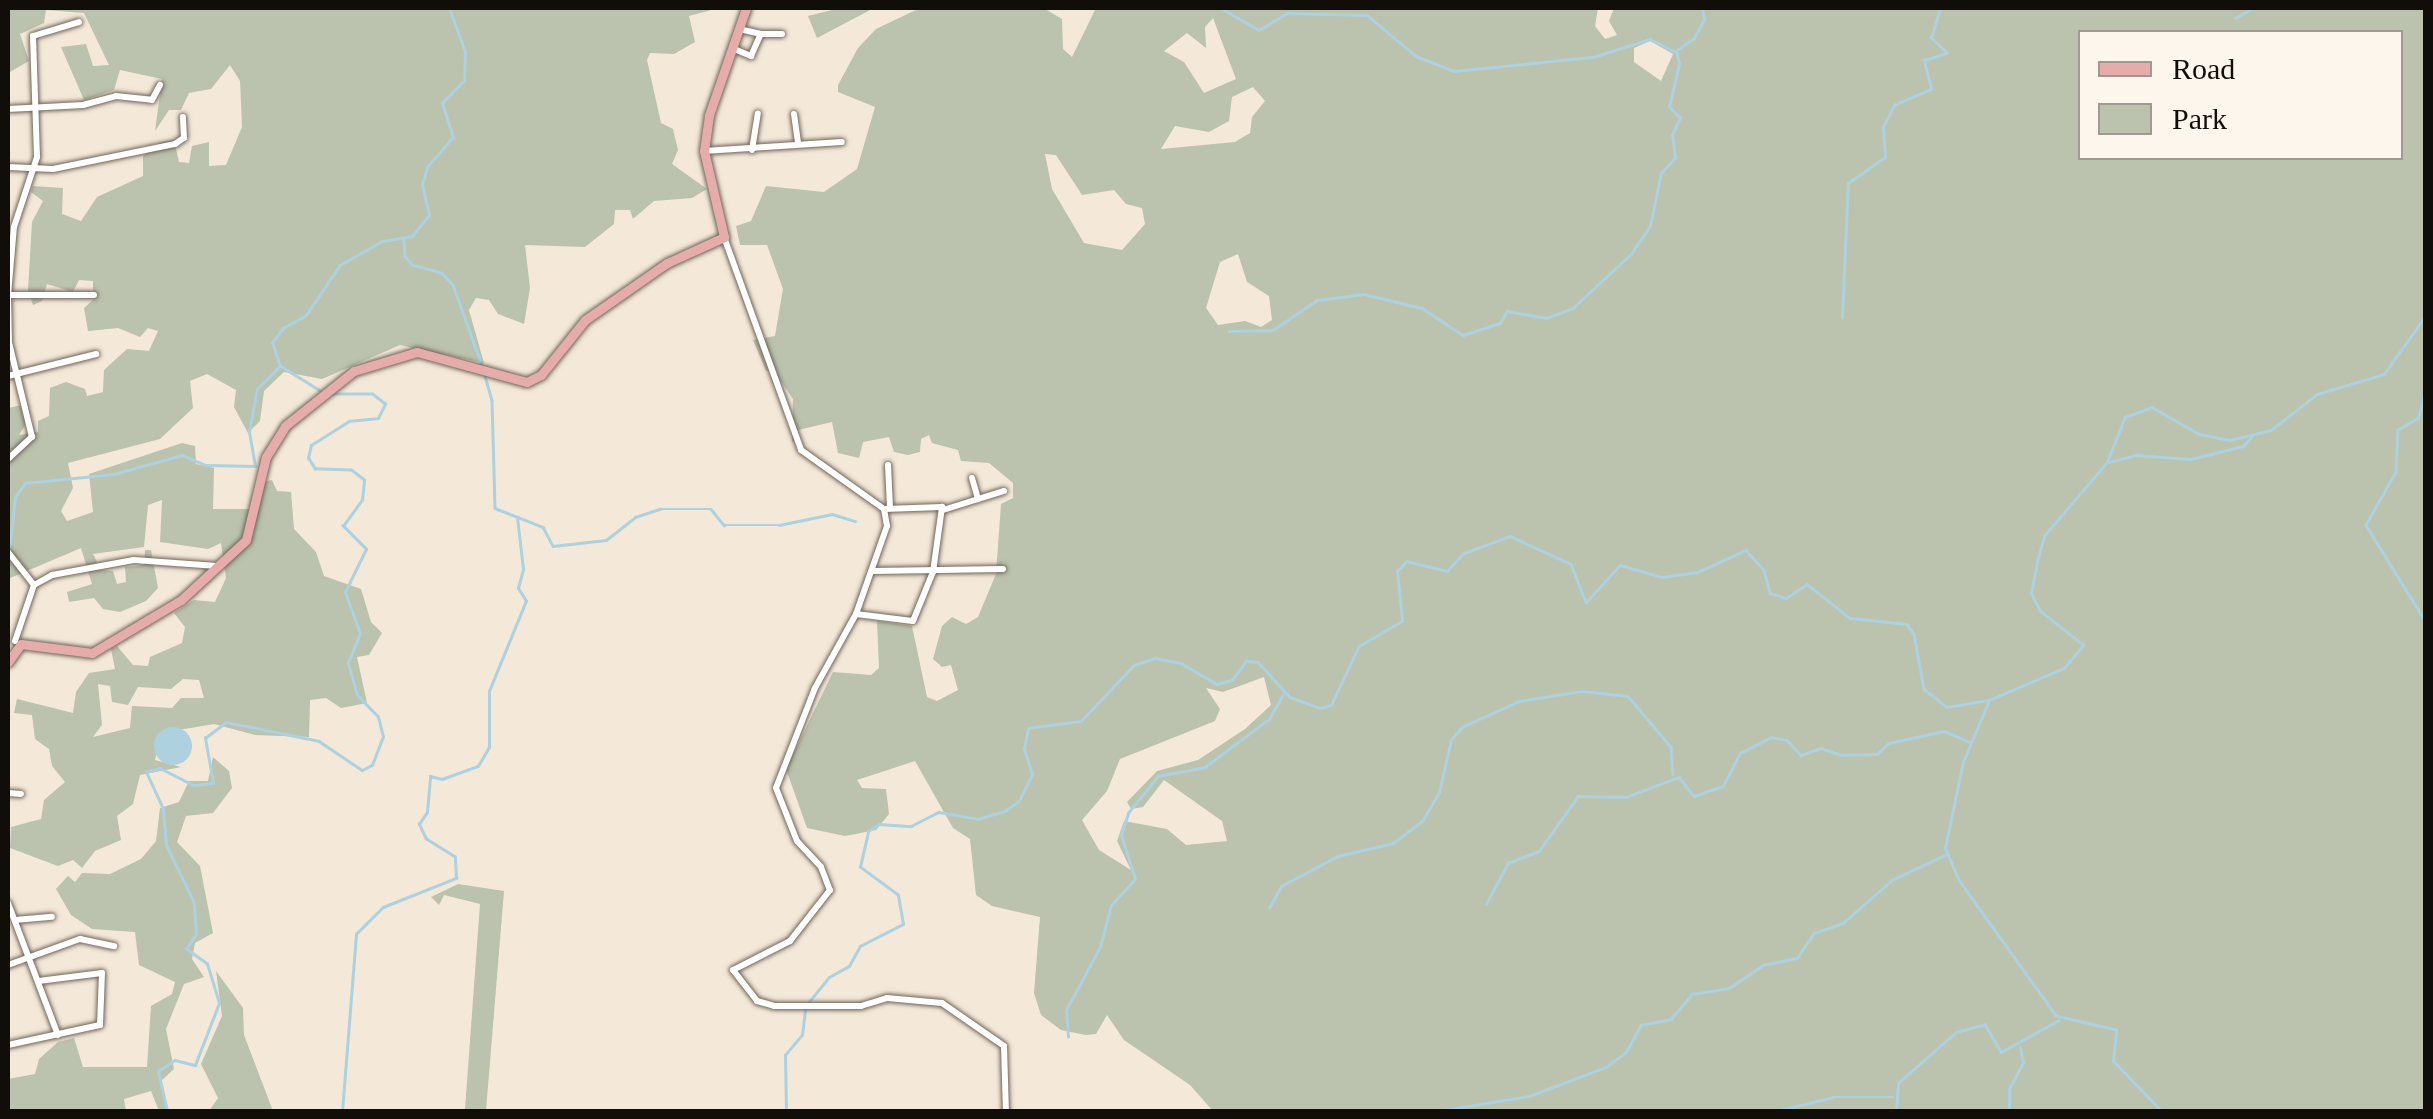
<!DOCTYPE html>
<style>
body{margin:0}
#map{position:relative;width:2433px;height:1119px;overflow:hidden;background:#f4e8d9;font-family:Georgia,serif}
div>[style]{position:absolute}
.green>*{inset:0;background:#bbc2ae}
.water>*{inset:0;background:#add1de}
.round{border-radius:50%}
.stream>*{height:2.5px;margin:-1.25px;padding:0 1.25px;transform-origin:1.25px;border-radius:1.25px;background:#add1de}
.roads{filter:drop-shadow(0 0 2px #6f6558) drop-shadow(0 0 2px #6f6558)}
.minor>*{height:6px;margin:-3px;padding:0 3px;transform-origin:3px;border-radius:3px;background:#fff}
.major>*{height:9px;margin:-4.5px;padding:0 4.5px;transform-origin:4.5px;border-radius:4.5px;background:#e5acaa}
span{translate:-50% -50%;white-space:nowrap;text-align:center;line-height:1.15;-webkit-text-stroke:10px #fdf6ed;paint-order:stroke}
.frame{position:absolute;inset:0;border:10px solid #110d08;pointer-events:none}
.legend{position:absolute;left:2078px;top:30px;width:325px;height:130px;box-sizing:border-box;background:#fdf6ed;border:2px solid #9f9991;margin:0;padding:12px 18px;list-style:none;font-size:30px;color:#110d08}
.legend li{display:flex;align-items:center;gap:20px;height:50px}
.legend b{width:50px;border:2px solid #9f9991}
</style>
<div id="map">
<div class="green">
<div style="clip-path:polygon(evenodd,8px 8px,719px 8px,689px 16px,695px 42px,674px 54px,650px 53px,647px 60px,661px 123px,673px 129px,678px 150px,672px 164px,707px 189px,692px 198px,654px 201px,633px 219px,630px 210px,615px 210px,614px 224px,585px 247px,525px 245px,530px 288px,524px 324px,498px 314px,489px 300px,476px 298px,469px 310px,484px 363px,400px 345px,322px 379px,284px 372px,264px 391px,260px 421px,248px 433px,234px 407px,236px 390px,207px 374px,190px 381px,193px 408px,160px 439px,68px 463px,73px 488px,61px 511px,67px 521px,93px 512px,89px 474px,182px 443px,195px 446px,196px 464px,214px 468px,213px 509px,258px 509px,264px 482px,272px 480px,277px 491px,291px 492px,294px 529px,316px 552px,324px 576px,361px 589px,371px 622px,382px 633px,369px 655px,357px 657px,367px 703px,341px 708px,326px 698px,310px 700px,309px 737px,255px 735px,214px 724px,161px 733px,155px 760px,181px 767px,140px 775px,133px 804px,117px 816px,121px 840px,95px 851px,82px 868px,73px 860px,58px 866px,10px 848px,11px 827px,41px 819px,44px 800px,65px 782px,52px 766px,49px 749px,35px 739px,32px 715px,14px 713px,17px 699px,73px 713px,76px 692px,89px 673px,115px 669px,111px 649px,117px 646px,133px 665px,148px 666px,150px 657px,182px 643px,185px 627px,174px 613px,194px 600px,215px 602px,226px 578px,221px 543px,208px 549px,160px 542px,162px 500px,148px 505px,144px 547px,93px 554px,101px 570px,113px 571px,117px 584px,126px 582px,125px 567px,144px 565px,145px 550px,151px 550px,158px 588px,146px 601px,120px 612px,103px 609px,94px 598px,69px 602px,67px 592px,92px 584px,81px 548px,8px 579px,8px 408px,23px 405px,27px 422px,19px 435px,38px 432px,38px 421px,49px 416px,50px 388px,66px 382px,85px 389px,87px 396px,103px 392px,104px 370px,127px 349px,149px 351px,158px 331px,148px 328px,140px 337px,118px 328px,88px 331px,84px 308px,93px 300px,93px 281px,79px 280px,73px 292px,47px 284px,42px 301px,33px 305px,28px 290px,32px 222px,43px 201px,31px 192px,33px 186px,63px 188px,62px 214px,81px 221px,97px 197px,143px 176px,143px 156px,161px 142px,174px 140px,179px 162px,189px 163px,192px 146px,209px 142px,209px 166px,226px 165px,242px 127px,240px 81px,230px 65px,211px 89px,189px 93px,181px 110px,169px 110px,155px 131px,162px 79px,120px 70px,114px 90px,84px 100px,61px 47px,86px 44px,93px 66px,109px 65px,84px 13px,46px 10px,44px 23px,20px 34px,29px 61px,8px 73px,8px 8px,183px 679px,199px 680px,204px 698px,181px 698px,172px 708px,132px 706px,130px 728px,93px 737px,102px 725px,98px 684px,110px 686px,112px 702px,128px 705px,138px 687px,171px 689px,183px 679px)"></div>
<div style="clip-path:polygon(840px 8px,874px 8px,817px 38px,808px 16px)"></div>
<div style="clip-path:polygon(evenodd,920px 8px,1045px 9px,1062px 19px,1063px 49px,1072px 57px,1096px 8px,1598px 8px,1595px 26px,1605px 39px,1617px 35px,1609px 21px,1614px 8px,2425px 8px,2425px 1111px,1213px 1111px,1190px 1085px,1124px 1040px,1107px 1015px,1096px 1034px,1086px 1035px,1061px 1030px,1041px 1015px,1034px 993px,1040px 917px,992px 906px,976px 895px,970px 839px,953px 828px,915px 761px,857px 780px,862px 788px,886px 789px,889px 814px,876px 830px,845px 836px,807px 828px,786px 769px,833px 672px,871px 675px,879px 668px,877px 621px,912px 626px,927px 697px,937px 701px,958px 690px,951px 665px,942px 667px,933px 659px,942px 626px,952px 617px,966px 624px,978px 617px,996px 574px,1001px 504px,1013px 498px,1013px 483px,989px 463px,961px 461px,958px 450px,932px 443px,929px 435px,921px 439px,920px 452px,908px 455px,894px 452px,889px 437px,863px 442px,859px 458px,838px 453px,832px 422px,798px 430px,800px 441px,792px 442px,793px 399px,773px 370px,766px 371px,753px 340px,775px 336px,783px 289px,767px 245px,740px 245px,736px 226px,751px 221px,766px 186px,824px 192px,857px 169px,875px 107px,838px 92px,838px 85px,858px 48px,876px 29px,920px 8px,1213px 18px,1236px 79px,1204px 93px,1184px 62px,1164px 51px,1187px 33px,1206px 48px,1205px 27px,1213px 18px,920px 8px,2080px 32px,2400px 32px,2400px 158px,2080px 158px,2080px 32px,920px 8px,1650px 41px,1673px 54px,1661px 81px,1634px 62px,1634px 48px,1650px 41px,920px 8px,1253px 87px,1265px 101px,1252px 117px,1250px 133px,1235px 142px,1161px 149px,1175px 126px,1209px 132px,1229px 121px,1232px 97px,1253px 87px,920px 8px,1045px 154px,1056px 155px,1082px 195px,1114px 190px,1126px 204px,1142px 208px,1145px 224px,1122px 250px,1084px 243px,1052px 189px,1045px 154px,920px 8px,1238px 254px,1247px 282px,1269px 296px,1272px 320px,1261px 327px,1245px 321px,1218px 325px,1206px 308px,1220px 262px,1238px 254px,920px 8px,1264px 677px,1271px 705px,1245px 729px,1198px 760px,1157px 771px,1127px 802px,1131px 809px,1143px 807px,1164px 780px,1222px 821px,1227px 841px,1186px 845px,1167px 829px,1124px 821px,1117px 841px,1131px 870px,1099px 850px,1082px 820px,1107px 791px,1120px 759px,1215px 721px,1220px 709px,1206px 688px,1223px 692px,1264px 677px)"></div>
<div style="clip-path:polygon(213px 757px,229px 771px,232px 788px,213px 813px,186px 816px,177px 842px,200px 866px,213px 933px,195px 943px,192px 959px,204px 977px,184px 984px,166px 1029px,174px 1069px,161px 1081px,169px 1111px,159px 1111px,151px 1091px,124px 1099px,126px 1111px,8px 1111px,8px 1079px,35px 1074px,39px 1059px,58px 1042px,74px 1038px,83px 1067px,147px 1067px,151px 1006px,172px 994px,175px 982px,139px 965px,135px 932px,92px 929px,71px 915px,56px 889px,68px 876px,75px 882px,82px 873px,110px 874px,141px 859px,156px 841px,160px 808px,179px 802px,189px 781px,208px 781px)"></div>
<div style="clip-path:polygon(458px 884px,504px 891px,486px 1111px,465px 1109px,480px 904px,444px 895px,439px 905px,431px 897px)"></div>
<div style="clip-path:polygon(216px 971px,243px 1008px,244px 1035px,273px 1111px,209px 1111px,218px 1098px,201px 1064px,222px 1016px)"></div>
</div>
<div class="water">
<div class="round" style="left:154px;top:727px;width:38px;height:38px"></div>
</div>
<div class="stream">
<div style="left:1221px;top:8px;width:44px;rotate:30.1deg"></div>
<div style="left:1259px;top:30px;width:33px;rotate:-31deg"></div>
<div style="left:1287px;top:13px;width:80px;rotate:1.4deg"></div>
<div style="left:1367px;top:15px;width:64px;rotate:39.9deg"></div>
<div style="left:1416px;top:56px;width:41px;rotate:21.5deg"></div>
<div style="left:1454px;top:71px;width:140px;rotate:-5.8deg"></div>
<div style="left:1593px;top:57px;width:60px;rotate:-17.5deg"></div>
<div style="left:1650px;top:39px;width:27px;rotate:27deg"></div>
<div style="left:2235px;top:18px;width:21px;rotate:-29deg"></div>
<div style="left:1677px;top:50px;width:21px;rotate:-35deg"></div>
<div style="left:1694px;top:38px;width:21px;rotate:-61deg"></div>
<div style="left:1704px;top:20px;width:12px;rotate:-99deg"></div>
<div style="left:404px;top:239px;width:17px;rotate:87deg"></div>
<div style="left:405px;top:256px;width:12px;rotate:48deg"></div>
<div style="left:413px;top:265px;width:30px;rotate:15deg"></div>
<div style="left:442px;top:273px;width:16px;rotate:47deg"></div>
<div style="left:453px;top:285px;width:88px;rotate:70.1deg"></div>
<div style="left:1842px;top:318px;width:135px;rotate:-87.5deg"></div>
<div style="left:1848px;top:183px;width:45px;rotate:-35.1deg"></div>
<div style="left:1885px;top:157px;width:30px;rotate:-94deg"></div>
<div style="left:1883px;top:127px;width:25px;rotate:-63deg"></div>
<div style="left:1894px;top:105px;width:40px;rotate:-23.4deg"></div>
<div style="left:1931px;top:89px;width:30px;rotate:-104deg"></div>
<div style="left:1924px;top:60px;width:24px;rotate:-17deg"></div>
<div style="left:1947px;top:53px;width:22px;rotate:-137deg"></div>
<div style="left:1931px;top:38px;width:31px;rotate:-73deg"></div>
<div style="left:1229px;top:331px;width:44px;rotate:-1.3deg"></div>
<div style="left:1273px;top:330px;width:53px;rotate:-34.3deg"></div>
<div style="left:1317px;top:300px;width:47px;rotate:-7.3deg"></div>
<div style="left:1364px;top:294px;width:60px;rotate:13.6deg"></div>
<div style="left:1422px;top:308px;width:49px;rotate:33.4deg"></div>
<div style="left:1463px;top:335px;width:39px;rotate:-18deg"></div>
<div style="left:1500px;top:323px;width:14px;rotate:-60deg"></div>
<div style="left:1507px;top:311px;width:40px;rotate:10deg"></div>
<div style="left:1546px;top:318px;width:29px;rotate:-20deg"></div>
<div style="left:1573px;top:308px;width:79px;rotate:-43deg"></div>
<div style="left:1631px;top:254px;width:34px;rotate:-56deg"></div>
<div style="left:1650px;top:226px;width:54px;rotate:-78.3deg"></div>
<div style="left:1661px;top:173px;width:21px;rotate:-47deg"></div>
<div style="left:1675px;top:158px;width:23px;rotate:-97deg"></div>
<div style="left:1672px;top:135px;width:19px;rotate:-65deg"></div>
<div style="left:1680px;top:118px;width:16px;rotate:-135deg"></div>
<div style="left:1669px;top:107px;width:44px;rotate:-76.9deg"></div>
<div style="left:1679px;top:64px;width:13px;rotate:-103deg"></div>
<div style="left:485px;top:376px;width:25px;rotate:74deg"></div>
<div style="left:492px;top:400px;width:108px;rotate:88.4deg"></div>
<div style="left:495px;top:508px;width:52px;rotate:21.6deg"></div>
<div style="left:543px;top:527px;width:21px;rotate:62deg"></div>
<div style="left:553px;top:546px;width:53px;rotate:-6.5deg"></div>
<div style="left:606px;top:540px;width:37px;rotate:-38deg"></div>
<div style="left:635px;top:517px;width:26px;rotate:-18deg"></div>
<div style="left:660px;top:509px;width:51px"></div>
<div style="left:711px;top:509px;width:21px;rotate:51deg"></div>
<div style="left:724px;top:525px;width:55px"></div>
<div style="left:779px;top:525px;width:54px;rotate:-11.7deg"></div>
<div style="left:832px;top:514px;width:24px;rotate:17deg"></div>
<div style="left:2426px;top:389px;width:30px;rotate:104deg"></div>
<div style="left:2419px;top:418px;width:24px;rotate:150deg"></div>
<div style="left:2398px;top:430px;width:42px;rotate:92.7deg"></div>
<div style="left:2396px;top:472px;width:61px;rotate:119.5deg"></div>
<div style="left:2366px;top:525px;width:114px;rotate:58.3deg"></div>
<div style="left:320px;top:391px;width:47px;rotate:-148deg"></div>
<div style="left:280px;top:366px;width:24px;rotate:-109deg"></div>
<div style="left:272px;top:343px;width:19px;rotate:-54deg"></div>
<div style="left:283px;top:328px;width:26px;rotate:-29deg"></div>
<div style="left:306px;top:315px;width:60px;rotate:-55.8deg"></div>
<div style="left:340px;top:265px;width:48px;rotate:-29.7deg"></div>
<div style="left:382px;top:241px;width:30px;rotate:-9deg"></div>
<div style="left:412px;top:236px;width:27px;rotate:-51deg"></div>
<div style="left:429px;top:215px;width:31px;rotate:-103deg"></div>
<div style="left:422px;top:185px;width:19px;rotate:-74deg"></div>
<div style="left:427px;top:167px;width:40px;rotate:-49deg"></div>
<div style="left:453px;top:137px;width:36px;rotate:-108deg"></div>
<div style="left:442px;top:103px;width:32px;rotate:-46deg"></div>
<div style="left:464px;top:80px;width:28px;rotate:-88deg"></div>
<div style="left:465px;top:52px;width:47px;rotate:-110deg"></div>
<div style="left:2109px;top:462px;width:28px;rotate:-15deg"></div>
<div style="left:2136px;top:455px;width:55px;rotate:4.2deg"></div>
<div style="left:2191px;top:459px;width:54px;rotate:-14deg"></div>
<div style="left:2243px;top:446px;width:15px;rotate:-48deg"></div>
<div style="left:9px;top:551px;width:54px;rotate:-83.7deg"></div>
<div style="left:15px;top:497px;width:17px;rotate:-54deg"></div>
<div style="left:25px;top:483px;width:89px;rotate:-5.8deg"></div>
<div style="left:114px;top:474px;width:71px;rotate:-15.6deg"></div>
<div style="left:182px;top:455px;width:26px;rotate:23deg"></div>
<div style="left:206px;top:465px;width:49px;rotate:1.2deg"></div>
<div style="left:255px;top:466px;width:35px;rotate:-100deg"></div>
<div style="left:249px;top:432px;width:44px;rotate:-79.5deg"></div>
<div style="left:257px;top:389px;width:30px;rotate:-45deg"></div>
<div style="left:1486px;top:904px;width:47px;rotate:-61.8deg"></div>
<div style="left:1508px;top:863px;width:33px;rotate:-21deg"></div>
<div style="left:1539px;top:851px;width:67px;rotate:-54.7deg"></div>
<div style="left:1578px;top:796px;width:48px;rotate:1.2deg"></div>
<div style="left:1626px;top:797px;width:57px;rotate:-20.7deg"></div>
<div style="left:1679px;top:777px;width:24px;rotate:52deg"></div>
<div style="left:1694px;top:796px;width:31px;rotate:-19deg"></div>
<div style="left:1723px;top:786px;width:37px;rotate:-63deg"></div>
<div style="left:1740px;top:753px;width:35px;rotate:-27deg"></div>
<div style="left:1771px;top:737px;width:16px;rotate:11deg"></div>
<div style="left:1787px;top:740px;width:21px;rotate:47deg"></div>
<div style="left:1801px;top:755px;width:21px;rotate:-19deg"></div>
<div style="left:1821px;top:748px;width:21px;rotate:19deg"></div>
<div style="left:1841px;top:755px;width:36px;rotate:-2deg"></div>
<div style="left:1877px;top:754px;width:16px;rotate:-43deg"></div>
<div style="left:1889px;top:743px;width:56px;rotate:-12.3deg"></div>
<div style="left:1944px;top:731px;width:28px;rotate:23deg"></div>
<div style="left:1269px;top:908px;width:25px;rotate:-61deg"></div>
<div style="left:1281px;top:886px;width:64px;rotate:-27.8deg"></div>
<div style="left:1338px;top:856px;width:57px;rotate:-13.3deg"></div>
<div style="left:1393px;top:843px;width:38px;rotate:-37deg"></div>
<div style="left:1423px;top:820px;width:32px;rotate:-60deg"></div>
<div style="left:1439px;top:792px;width:53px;rotate:-77deg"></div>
<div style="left:1451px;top:740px;width:17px;rotate:-50deg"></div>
<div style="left:1462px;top:727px;width:63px;rotate:-24.5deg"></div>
<div style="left:1519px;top:701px;width:64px;rotate:-9deg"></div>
<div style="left:1582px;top:691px;width:46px;rotate:6.2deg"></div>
<div style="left:1628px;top:696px;width:67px;rotate:49.9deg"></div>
<div style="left:1671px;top:747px;width:27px;rotate:86deg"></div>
<div style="left:808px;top:1003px;width:33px;rotate:-51deg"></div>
<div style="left:829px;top:977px;width:23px;rotate:-29deg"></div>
<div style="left:849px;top:966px;width:23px;rotate:-61deg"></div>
<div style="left:860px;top:946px;width:48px;rotate:-27.1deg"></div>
<div style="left:903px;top:924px;width:29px;rotate:-100deg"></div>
<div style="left:898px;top:895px;width:47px;rotate:-143.6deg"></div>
<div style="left:860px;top:867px;width:37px;rotate:-77deg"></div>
<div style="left:868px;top:831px;width:13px;rotate:-32deg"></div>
<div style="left:879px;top:824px;width:32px;rotate:4deg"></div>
<div style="left:911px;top:826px;width:31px;rotate:-27deg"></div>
<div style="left:939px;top:812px;width:39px;rotate:10deg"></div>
<div style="left:977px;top:819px;width:29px;rotate:-16deg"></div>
<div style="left:1005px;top:811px;width:17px;rotate:-36deg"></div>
<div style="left:1019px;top:801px;width:30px;rotate:-64deg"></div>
<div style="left:1032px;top:774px;width:26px;rotate:-108deg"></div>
<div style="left:1024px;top:749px;width:21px;rotate:-79deg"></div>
<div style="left:1028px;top:728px;width:53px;rotate:-7.5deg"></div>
<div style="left:1081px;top:721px;width:77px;rotate:-46.6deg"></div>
<div style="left:1134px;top:665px;width:22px;rotate:-18deg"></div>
<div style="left:1155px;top:658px;width:26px;rotate:11deg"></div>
<div style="left:1181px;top:663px;width:42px;rotate:30.3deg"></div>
<div style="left:1217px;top:684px;width:16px;rotate:-15deg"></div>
<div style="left:1232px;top:680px;width:24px;rotate:-54deg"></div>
<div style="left:1246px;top:661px;width:12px;rotate:5deg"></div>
<div style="left:1258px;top:662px;width:47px;rotate:47.6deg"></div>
<div style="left:1290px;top:697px;width:32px;rotate:20deg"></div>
<div style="left:1320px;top:708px;width:11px;rotate:-15deg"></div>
<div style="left:1331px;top:705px;width:65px;rotate:-64.6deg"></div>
<div style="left:1359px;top:646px;width:50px;rotate:-30.2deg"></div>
<div style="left:1402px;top:621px;width:50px;rotate:-95.7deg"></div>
<div style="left:1397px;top:571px;width:14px;rotate:-45deg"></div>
<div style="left:1407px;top:561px;width:41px;rotate:14deg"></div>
<div style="left:1447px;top:571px;width:25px;rotate:-47deg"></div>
<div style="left:1464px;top:553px;width:49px;rotate:-20.3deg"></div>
<div style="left:1510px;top:536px;width:67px;rotate:24.7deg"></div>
<div style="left:1571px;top:564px;width:41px;rotate:68.5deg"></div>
<div style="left:1586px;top:602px;width:50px;rotate:-47.4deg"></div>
<div style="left:1620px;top:565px;width:44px;rotate:15.9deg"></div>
<div style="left:1662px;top:577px;width:36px;rotate:-8deg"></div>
<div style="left:1698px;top:572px;width:53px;rotate:-24.6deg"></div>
<div style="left:1746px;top:550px;width:27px;rotate:48deg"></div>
<div style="left:1764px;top:570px;width:24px;rotate:75deg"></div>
<div style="left:1770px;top:593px;width:17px;rotate:17deg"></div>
<div style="left:1786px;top:598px;width:25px;rotate:-34deg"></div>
<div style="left:1807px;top:584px;width:55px;rotate:38.3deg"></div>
<div style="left:1850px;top:618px;width:57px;rotate:6deg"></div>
<div style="left:1907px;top:624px;width:12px;rotate:55deg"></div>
<div style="left:1914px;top:634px;width:56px;rotate:79.7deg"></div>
<div style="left:1924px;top:689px;width:29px;rotate:38deg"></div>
<div style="left:1947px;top:707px;width:43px;rotate:-9.5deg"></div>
<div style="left:1068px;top:1037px;width:27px;rotate:-94deg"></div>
<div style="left:1066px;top:1010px;width:72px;rotate:-61.6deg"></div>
<div style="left:1100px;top:947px;width:43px;rotate:-75.3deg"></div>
<div style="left:1111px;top:905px;width:35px;rotate:-47deg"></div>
<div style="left:1135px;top:879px;width:46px;rotate:-107.7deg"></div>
<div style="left:1121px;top:835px;width:23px;rotate:-72deg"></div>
<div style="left:1128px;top:813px;width:48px;rotate:-51deg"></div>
<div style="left:1158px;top:776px;width:48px;rotate:-10.8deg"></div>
<div style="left:1205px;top:767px;width:80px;rotate:-36.9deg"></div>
<div style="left:1269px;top:719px;width:28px;rotate:-60deg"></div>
<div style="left:1438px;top:1111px;width:92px;rotate:-9.4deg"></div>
<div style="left:1529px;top:1096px;width:82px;rotate:-20.6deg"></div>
<div style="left:1606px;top:1067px;width:25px;rotate:-37deg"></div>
<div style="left:1626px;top:1052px;width:31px;rotate:-61deg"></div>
<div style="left:1641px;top:1025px;width:31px;rotate:-11deg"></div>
<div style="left:1671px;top:1019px;width:33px;rotate:-50deg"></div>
<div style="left:1692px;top:994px;width:37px;rotate:-9deg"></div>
<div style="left:1729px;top:988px;width:41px;rotate:-34.1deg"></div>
<div style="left:1763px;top:965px;width:35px;rotate:-12deg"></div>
<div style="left:1797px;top:958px;width:30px;rotate:-56deg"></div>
<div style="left:1814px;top:933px;width:31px;rotate:-19deg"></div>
<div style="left:1843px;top:923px;width:65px;rotate:-41.3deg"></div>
<div style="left:1892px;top:880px;width:61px;rotate:-25.3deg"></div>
<div style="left:167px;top:1112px;width:42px;rotate:-102.4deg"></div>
<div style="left:158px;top:1071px;width:20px;rotate:-33deg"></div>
<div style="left:175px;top:1060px;width:21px;rotate:14deg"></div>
<div style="left:195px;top:1065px;width:66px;rotate:-68.8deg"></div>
<div style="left:219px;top:1003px;width:41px;rotate:-107.1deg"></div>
<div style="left:207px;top:964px;width:26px;rotate:-144deg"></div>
<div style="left:186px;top:949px;width:18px;rotate:-56deg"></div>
<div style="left:196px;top:934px;width:31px;rotate:-94deg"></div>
<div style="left:194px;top:903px;width:64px;rotate:-115.8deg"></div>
<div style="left:166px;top:845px;width:36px;rotate:-95deg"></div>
<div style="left:163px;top:809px;width:41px;rotate:-114.7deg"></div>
<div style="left:146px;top:772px;width:15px;rotate:-16deg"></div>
<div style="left:160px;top:768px;width:38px;rotate:27deg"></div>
<div style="left:194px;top:785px;width:19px;rotate:-6deg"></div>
<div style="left:213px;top:783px;width:46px;rotate:-100.1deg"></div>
<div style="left:205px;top:738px;width:26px;rotate:-37deg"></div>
<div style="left:226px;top:722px;width:95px;rotate:11.5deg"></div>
<div style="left:319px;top:741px;width:52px;rotate:34deg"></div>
<div style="left:362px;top:770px;width:11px;rotate:-27deg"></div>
<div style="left:372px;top:765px;width:30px;rotate:-69deg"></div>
<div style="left:383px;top:737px;width:21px;rotate:-104deg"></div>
<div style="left:378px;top:717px;width:30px;rotate:-134deg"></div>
<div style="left:357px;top:695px;width:33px;rotate:-106deg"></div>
<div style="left:348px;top:663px;width:31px;rotate:-68deg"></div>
<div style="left:360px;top:634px;width:45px;rotate:-109.7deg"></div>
<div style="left:345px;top:592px;width:48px;rotate:-64deg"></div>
<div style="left:366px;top:549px;width:33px;rotate:-135deg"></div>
<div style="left:343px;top:526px;width:32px;rotate:-54deg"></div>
<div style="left:362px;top:500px;width:20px;rotate:-84deg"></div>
<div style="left:364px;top:480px;width:16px;rotate:-142deg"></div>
<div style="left:351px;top:470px;width:36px;rotate:-178deg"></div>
<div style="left:315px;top:469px;width:13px;rotate:-122deg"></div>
<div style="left:308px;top:458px;width:13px;rotate:-77deg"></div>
<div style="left:311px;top:445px;width:45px;rotate:-32.3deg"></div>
<div style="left:349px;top:421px;width:29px;rotate:-6deg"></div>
<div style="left:378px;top:418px;width:16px;rotate:-63deg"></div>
<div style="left:385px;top:404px;width:16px;rotate:-142deg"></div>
<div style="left:372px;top:394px;width:39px;rotate:180deg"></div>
<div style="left:342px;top:1112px;width:179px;rotate:-85.5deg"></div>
<div style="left:356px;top:934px;width:38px;rotate:-45deg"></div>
<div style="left:383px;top:907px;width:79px;rotate:-21.7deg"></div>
<div style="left:456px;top:878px;width:21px;rotate:-93deg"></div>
<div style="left:455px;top:857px;width:34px;rotate:-148deg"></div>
<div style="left:426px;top:839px;width:17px;rotate:-115deg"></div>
<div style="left:419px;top:824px;width:14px;rotate:-56deg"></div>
<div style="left:427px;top:812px;width:36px;rotate:-85deg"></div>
<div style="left:430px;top:776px;width:12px;rotate:14deg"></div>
<div style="left:442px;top:779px;width:38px;rotate:-20deg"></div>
<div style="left:478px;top:766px;width:22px;rotate:-60deg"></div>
<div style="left:489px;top:747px;width:56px;rotate:-90deg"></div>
<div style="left:489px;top:691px;width:97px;rotate:-67.7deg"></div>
<div style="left:526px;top:601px;width:15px;rotate:-122deg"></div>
<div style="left:518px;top:588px;width:20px;rotate:-75deg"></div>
<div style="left:523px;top:569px;width:52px;rotate:-96.6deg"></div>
<div style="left:786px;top:1112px;width:57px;rotate:-91deg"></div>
<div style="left:785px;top:1055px;width:26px;rotate:-50deg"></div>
<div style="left:802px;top:1035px;width:25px;rotate:-83deg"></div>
<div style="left:1772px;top:1112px;width:63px;rotate:-13.8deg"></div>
<div style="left:1833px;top:1097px;width:60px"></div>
<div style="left:1896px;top:1112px;width:29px;rotate:-86deg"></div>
<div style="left:1898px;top:1083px;width:77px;rotate:-41.3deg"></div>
<div style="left:1956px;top:1032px;width:30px;rotate:-15deg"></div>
<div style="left:1985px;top:1024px;width:32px;rotate:60deg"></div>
<div style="left:2001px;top:1052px;width:66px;rotate:-28.9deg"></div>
<div style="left:2009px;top:1112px;width:23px;rotate:-90deg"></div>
<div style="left:2009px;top:1089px;width:30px;rotate:-62deg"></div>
<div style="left:2023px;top:1063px;width:16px;rotate:-101deg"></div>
<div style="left:2162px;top:1112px;width:71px;rotate:-133.9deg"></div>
<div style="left:2113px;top:1061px;width:31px;rotate:-84deg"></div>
<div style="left:2116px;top:1030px;width:62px;rotate:-166.9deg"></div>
<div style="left:2056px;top:1016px;width:166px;rotate:-125.7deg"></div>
<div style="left:1959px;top:881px;width:36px;rotate:-113deg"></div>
<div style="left:1945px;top:848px;width:88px;rotate:-78.2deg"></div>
<div style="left:1963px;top:762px;width:67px;rotate:-67.2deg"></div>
<div style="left:1989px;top:700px;width:82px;rotate:-23.1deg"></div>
<div style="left:2064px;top:668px;width:30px;rotate:-50deg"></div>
<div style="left:2083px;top:645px;width:55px;rotate:-141.7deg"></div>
<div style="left:2040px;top:611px;width:20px;rotate:-117deg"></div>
<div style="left:2031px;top:593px;width:33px;rotate:-79deg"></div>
<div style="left:2037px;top:561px;width:26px;rotate:-74deg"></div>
<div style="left:2044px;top:536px;width:97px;rotate:-49.6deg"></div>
<div style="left:2107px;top:462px;width:48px;rotate:-68.2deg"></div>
<div style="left:2125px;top:417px;width:29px;rotate:-20deg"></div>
<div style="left:2152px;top:407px;width:54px;rotate:29.9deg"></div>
<div style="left:2199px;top:434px;width:32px;rotate:11deg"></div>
<div style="left:2230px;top:440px;width:42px;rotate:-13.7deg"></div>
<div style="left:2271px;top:430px;width:58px;rotate:-38deg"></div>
<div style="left:2317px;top:394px;width:70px;rotate:-16.6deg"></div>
<div style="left:2384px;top:374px;width:72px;rotate:-54.6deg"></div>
</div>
<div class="roads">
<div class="minor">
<div style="left:761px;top:34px;width:21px"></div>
<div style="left:732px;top:48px;width:21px;rotate:23deg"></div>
<div style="left:751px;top:56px;width:24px;rotate:-66deg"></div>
<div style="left:761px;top:34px;width:23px;rotate:-167deg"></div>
<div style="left:8px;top:109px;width:75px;rotate:-3.1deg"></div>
<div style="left:83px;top:105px;width:34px;rotate:-15deg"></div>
<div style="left:116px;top:96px;width:36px;rotate:6deg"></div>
<div style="left:152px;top:100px;width:17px;rotate:-62deg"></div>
<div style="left:794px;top:114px;width:29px;rotate:82deg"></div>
<div style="left:752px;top:150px;width:37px;rotate:-81deg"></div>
<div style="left:704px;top:151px;width:138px;rotate:-3.7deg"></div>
<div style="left:8px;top:167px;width:45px;rotate:2.5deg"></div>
<div style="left:53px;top:169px;width:125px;rotate:-11.6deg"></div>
<div style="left:175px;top:144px;width:11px;rotate:-34deg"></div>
<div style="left:184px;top:138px;width:21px;rotate:-93deg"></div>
<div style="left:724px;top:237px;width:226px;rotate:70.1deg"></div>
<div style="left:801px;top:450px;width:102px;rotate:35.4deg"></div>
<div style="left:884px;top:509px;width:17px;rotate:80deg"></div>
<div style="left:887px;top:526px;width:93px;rotate:109.4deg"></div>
<div style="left:856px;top:614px;width:85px;rotate:119deg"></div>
<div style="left:815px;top:688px;width:107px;rotate:111.3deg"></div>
<div style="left:776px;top:788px;width:57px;rotate:68.4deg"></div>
<div style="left:797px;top:841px;width:35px;rotate:47deg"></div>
<div style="left:821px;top:867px;width:25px;rotate:69deg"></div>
<div style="left:830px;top:890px;width:65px;rotate:128.1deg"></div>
<div style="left:790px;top:941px;width:64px;rotate:153deg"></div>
<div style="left:733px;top:970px;width:39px;rotate:52deg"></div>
<div style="left:757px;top:1001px;width:18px;rotate:16deg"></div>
<div style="left:774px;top:1006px;width:87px"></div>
<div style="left:861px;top:1006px;width:27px;rotate:-17deg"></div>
<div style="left:887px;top:998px;width:55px;rotate:5.2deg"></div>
<div style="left:942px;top:1003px;width:75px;rotate:34.7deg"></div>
<div style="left:1004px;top:1046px;width:66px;rotate:88.3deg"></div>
<div style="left:8px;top:295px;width:86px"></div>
<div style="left:8px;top:376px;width:91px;rotate:-14deg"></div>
<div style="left:8px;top:459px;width:33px;rotate:-43deg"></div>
<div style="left:32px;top:437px;width:97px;rotate:-103.7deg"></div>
<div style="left:9px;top:343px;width:48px;rotate:-91.2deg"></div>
<div style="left:8px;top:295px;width:68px;rotate:-85deg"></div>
<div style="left:14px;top:227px;width:74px;rotate:-71.8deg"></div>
<div style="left:37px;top:157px;width:121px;rotate:-91.9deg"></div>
<div style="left:33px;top:36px;width:48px;rotate:-16.9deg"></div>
<div style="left:888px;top:465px;width:42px;rotate:87.3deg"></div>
<div style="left:972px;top:478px;width:22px;rotate:74deg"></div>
<div style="left:943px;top:510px;width:64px;rotate:-17.3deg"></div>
<div style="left:8px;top:552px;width:42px;rotate:51.8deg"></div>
<div style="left:873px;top:571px;width:130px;rotate:-0.9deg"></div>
<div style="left:856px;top:614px;width:57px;rotate:7deg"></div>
<div style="left:913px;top:621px;width:53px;rotate:-67.8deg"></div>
<div style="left:933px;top:572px;width:66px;rotate:-82.1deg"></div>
<div style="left:942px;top:507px;width:58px;rotate:178deg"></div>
<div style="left:15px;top:641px;width:59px;rotate:-71.3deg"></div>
<div style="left:34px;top:585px;width:21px;rotate:-29deg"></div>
<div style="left:52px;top:575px;width:83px;rotate:-10.4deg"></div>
<div style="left:134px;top:560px;width:83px;rotate:4.1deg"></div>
<div style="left:8px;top:793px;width:13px;rotate:4deg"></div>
<div style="left:8px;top:903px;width:141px;rotate:69.3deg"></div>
<div style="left:15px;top:920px;width:37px;rotate:-5deg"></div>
<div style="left:8px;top:965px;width:77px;rotate:-19.9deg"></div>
<div style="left:80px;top:939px;width:35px;rotate:12deg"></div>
<div style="left:8px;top:1045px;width:94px;rotate:-12.3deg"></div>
<div style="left:100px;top:1025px;width:52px;rotate:-87.8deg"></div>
<div style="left:102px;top:973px;width:64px;rotate:172.8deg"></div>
</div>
<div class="major">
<div style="left:8px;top:662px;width:22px;rotate:-54deg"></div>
<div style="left:21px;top:644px;width:72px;rotate:7.2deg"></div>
<div style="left:92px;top:653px;width:104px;rotate:-30.8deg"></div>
<div style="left:181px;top:600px;width:88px;rotate:-42.7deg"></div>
<div style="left:246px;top:540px;width:85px;rotate:-76.5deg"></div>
<div style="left:266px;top:457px;width:36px;rotate:-58deg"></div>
<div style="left:285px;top:426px;width:88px;rotate:-38.6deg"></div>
<div style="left:354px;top:371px;width:66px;rotate:-16.8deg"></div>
<div style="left:417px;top:352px;width:114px;rotate:15.3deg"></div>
<div style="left:527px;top:382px;width:16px;rotate:-27deg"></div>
<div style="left:541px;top:375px;width:70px;rotate:-51.3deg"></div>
<div style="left:585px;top:320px;width:100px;rotate:-34.8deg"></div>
<div style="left:667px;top:263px;width:63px;rotate:-24.5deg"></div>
<div style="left:724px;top:237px;width:88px;rotate:-103.1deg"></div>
<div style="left:704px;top:151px;width:36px;rotate:-82deg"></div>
<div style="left:709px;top:115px;width:113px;rotate:-70.9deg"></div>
</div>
</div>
<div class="frame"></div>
<ul class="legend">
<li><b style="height:12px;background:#e5acaa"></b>Road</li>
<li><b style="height:28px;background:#bbc2ae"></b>Park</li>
</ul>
</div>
